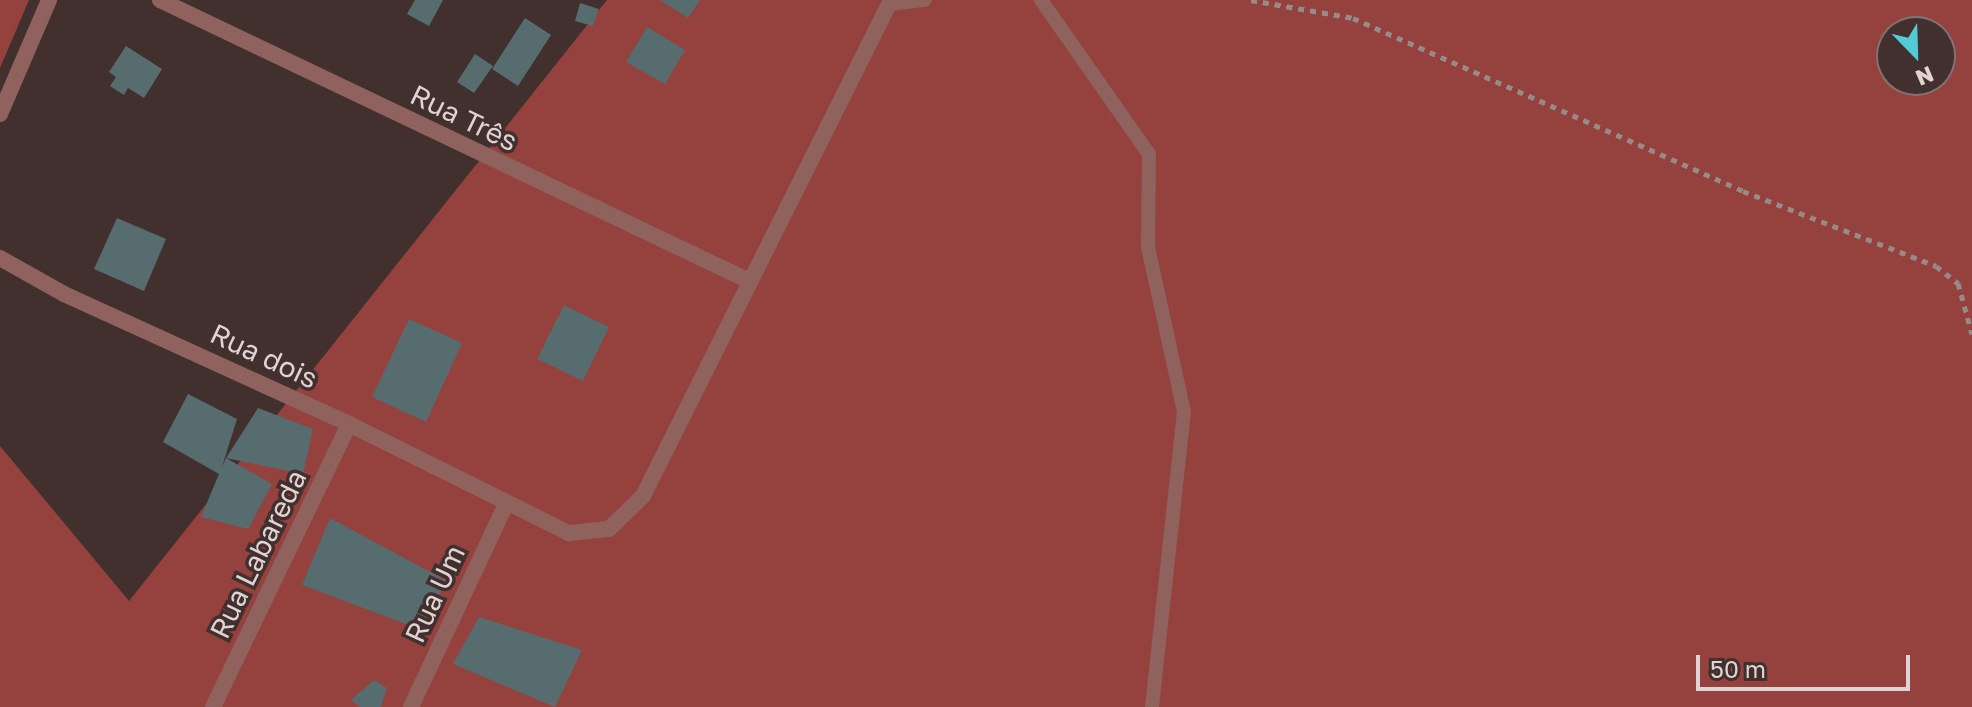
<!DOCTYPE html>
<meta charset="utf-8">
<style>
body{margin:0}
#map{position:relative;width:1972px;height:707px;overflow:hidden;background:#42302e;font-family:"Golos Text",sans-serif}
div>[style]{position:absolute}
.green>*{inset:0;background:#95423e}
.building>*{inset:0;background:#566c6e}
.path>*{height:5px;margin-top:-2.5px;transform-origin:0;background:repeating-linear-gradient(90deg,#988a88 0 6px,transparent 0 12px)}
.lane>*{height:14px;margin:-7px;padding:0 7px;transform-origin:7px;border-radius:7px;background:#8f625e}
.street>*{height:16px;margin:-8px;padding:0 8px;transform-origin:8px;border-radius:8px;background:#8f625e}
span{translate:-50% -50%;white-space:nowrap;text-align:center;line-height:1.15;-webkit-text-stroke:7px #42302e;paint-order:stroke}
.street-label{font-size:28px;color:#dfd4d3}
.north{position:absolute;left:1876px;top:16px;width:80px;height:80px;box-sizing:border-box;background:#42302e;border:2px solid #817270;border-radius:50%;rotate:157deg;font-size:22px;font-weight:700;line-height:32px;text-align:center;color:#dfd4d3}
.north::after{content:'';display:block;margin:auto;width:28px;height:36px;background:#52cbd7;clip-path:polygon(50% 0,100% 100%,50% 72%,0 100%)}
.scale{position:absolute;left:1696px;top:655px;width:214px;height:36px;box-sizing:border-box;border:4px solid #dfd4d3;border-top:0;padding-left:10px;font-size:24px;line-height:28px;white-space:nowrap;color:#dfd4d3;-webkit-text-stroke:6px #42302e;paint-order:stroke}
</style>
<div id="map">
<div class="green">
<div style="clip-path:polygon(0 0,29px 0,0 68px)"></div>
<div style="clip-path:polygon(evenodd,607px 0,1972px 0,1972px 707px,0 707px,0 446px,129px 601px,607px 0,1892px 32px,1940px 32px,1940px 80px,1892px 80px,1892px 32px)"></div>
</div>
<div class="building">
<div style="clip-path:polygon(415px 0,443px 0,429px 26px,407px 14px)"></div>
<div style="clip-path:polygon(660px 0,700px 0,688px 18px)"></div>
<div style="clip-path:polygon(580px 3px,599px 9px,593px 26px,575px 21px)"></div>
<div style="clip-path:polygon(525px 18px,551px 35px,518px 86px,492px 69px)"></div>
<div style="clip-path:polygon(647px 27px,685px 50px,665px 84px,626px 62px)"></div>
<div style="clip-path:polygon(126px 46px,162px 69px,144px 98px,128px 88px,124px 95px,110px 86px,116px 77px,109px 72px)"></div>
<div style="clip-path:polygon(475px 54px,493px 66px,474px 93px,457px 82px)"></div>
<div style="clip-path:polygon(117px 218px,166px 239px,144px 291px,94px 269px)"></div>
<div style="clip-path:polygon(564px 305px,609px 327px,583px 381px,537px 359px)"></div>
<div style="clip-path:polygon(409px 319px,462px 343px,426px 422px,372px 397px)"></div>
<div style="clip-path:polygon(188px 394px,237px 419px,222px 467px,226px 458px,272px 484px,248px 529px,201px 517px,219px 474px,163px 442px)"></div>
<div style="clip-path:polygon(258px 408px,313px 429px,303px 474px,226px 458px)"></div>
<div style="clip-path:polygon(330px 518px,447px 581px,419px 629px,302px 585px)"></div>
<div style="clip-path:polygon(479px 617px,582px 650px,555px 707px,453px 664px)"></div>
<div style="clip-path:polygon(374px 680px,387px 688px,381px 707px,360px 707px,351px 700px)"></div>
</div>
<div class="path">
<div style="left:1251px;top:0;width:104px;rotate:10deg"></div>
<div style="left:1353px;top:18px;width:427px;rotate:23.9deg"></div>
<div style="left:1743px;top:191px;width:207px;rotate:21.2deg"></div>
<div style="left:1936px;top:266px;width:28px;rotate:38deg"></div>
<div style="left:1958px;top:283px;width:53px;rotate:74.6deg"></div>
</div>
<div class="lane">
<div style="left:1041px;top:0;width:188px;rotate:55deg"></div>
<div style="left:1149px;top:154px;width:93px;rotate:90.6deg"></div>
<div style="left:1148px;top:247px;width:169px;rotate:77.7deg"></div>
<div style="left:1184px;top:412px;width:297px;rotate:96.2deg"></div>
<div style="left:890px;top:4px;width:35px;rotate:-7deg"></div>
</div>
<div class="street">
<div style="left:160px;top:0;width:650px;rotate:25.5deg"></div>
<div style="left:0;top:114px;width:124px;rotate:-66.7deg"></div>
<div style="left:0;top:258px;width:73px;rotate:29.4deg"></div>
<div style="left:64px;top:294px;width:313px;rotate:24.5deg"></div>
<div style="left:349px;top:424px;width:246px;rotate:26.4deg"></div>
<div style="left:569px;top:533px;width:40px;rotate:-5.7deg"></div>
<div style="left:609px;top:529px;width:47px;rotate:-44.1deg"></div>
<div style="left:643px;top:496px;width:555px;rotate:-63.43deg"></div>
<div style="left:213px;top:707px;width:314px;rotate:-64.3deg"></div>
<div style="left:411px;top:707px;width:224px;rotate:-64.9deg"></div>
</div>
<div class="street-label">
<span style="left:464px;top:118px;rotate:26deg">Rua Três</span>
<span style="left:264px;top:356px;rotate:25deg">Rua dois</span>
<span style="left:258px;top:554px;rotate:-64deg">Rua Labareda</span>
<span style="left:435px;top:594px;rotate:-65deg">Rua Um</span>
</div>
<div class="north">N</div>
<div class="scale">50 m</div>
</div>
